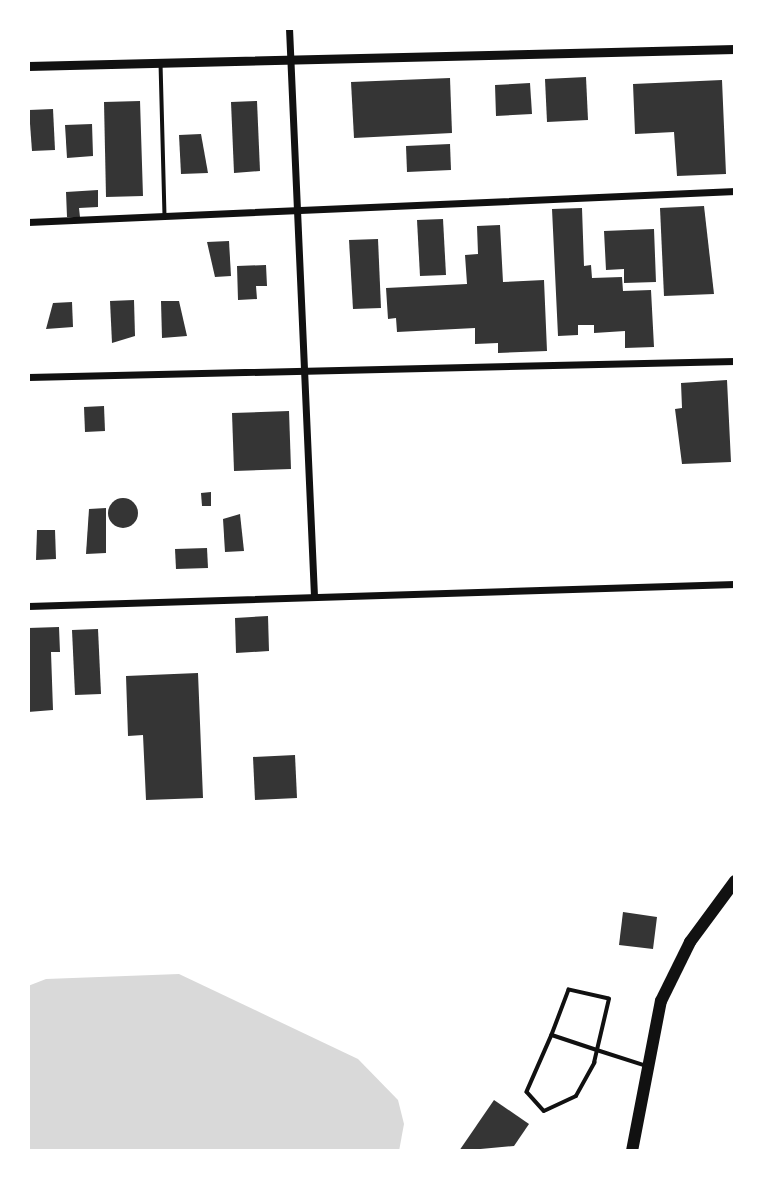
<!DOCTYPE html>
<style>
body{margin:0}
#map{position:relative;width:763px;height:1179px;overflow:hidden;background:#fff;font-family:Georgia,serif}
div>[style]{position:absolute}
.water>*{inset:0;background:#d9d9d9}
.building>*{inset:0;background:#353535}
.round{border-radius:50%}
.service>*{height:3.5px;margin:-1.75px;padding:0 1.75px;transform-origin:1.75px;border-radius:1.75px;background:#111}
.minor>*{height:7px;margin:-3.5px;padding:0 3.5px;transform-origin:3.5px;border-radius:3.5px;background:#111}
.tertiary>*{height:9px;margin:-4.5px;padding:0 4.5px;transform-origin:4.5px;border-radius:4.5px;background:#111}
.primary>*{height:12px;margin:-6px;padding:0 6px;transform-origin:6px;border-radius:6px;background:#111}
span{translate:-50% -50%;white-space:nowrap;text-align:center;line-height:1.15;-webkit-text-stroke:7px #fff;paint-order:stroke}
.frame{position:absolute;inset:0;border:30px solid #fff;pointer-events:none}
</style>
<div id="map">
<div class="water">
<div style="clip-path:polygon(179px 974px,358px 1059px,398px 1100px,404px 1124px,399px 1151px,28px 1151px,28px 986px,46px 979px)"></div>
</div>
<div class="building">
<div style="clip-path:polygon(586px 77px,588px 120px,547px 122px,545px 79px)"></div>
<div style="clip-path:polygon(450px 78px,452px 133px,354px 138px,351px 82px)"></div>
<div style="clip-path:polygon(722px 80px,726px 174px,677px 176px,674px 132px,635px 134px,633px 84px)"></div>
<div style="clip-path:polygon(530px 83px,532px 114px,496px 116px,495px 85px)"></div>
<div style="clip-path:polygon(140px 101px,143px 196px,106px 197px,104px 102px)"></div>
<div style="clip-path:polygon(257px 101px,260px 171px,234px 173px,231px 102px)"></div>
<div style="clip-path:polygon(53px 109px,55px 150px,32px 151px,29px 110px)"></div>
<div style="clip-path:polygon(92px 124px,93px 156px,67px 158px,65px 125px)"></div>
<div style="clip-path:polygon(201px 134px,208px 173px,181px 174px,179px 135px)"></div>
<div style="clip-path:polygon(450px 144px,451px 170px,407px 172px,406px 146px)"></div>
<div style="clip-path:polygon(98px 190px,98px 207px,79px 208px,80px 217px,67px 217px,66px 192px)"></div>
<div style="clip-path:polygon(704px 206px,714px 294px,664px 296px,660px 208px)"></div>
<div style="clip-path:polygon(582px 208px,584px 266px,591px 265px,592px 278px,622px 277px,623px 291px,651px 290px,654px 347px,625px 348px,625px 331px,594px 333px,594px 325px,578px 325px,578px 335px,558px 336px,552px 209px)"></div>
<div style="clip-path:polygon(443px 219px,446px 275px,420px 276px,417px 220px)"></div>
<div style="clip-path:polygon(500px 225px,503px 282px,544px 280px,547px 351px,498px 353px,498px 343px,475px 344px,475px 328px,397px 332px,396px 318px,388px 319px,386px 288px,467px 284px,465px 255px,478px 254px,477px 226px)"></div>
<div style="clip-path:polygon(654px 229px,656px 282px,624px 283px,624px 269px,606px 270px,604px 231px)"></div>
<div style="clip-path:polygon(378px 239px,381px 308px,353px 309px,349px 240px)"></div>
<div style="clip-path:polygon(229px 241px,231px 276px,215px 277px,207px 242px)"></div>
<div style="clip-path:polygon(266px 265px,267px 286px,256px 286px,257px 299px,238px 300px,237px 266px)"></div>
<div style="clip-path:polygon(134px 300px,135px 336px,112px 343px,110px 301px)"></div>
<div style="clip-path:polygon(161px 301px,179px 301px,187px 336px,162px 338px)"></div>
<div style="clip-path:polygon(72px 302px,73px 327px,46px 329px,53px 303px)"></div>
<div style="clip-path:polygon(727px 380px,731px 462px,682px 464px,675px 409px,682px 408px,681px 383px)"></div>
<div style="clip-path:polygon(104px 406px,105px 431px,85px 432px,84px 407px)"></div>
<div style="clip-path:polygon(289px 411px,291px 469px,234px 471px,232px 413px)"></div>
<div style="clip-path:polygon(211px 492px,211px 506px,202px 506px,201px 493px)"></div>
<div class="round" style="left:108px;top:498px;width:30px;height:30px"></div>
<div style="clip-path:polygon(106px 508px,106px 553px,86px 554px,89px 509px)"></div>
<div style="clip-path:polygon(240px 514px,244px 551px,225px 552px,223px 519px)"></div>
<div style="clip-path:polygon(37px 530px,55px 530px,56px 559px,36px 560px)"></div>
<div style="clip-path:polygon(207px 548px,208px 568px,176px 569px,175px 549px)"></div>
<div style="clip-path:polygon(268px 616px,269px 651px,236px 653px,235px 618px)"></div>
<div style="clip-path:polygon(59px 627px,60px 652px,51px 652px,53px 710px,28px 712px,28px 628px)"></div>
<div style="clip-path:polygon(98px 629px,101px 694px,75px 695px,72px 630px)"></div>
<div style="clip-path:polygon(198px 673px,203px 798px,146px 800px,143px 735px,128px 736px,126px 676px)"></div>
<div style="clip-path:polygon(295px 755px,297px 798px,255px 800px,253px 757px)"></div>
<div style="clip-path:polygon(623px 912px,657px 917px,653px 949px,619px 945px)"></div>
<div style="clip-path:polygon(494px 1100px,529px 1124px,514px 1146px,459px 1151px)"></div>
</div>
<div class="service">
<div style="left:161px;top:63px;width:153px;rotate:88.5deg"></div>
<div style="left:552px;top:1035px;width:62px;rotate:113.7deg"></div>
<div style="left:527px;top:1092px;width:25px;rotate:48deg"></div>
<div style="left:544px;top:1111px;width:35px;rotate:-25deg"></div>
<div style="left:576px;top:1096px;width:38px;rotate:-61deg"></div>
<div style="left:594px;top:1063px;width:13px;rotate:-77deg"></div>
<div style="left:597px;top:1050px;width:52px;rotate:-76.8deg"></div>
<div style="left:609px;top:999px;width:41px;rotate:-167.3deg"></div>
<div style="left:569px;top:990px;width:48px;rotate:110.7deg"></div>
<div style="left:552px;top:1035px;width:47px;rotate:18.4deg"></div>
<div style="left:597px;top:1050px;width:49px;rotate:17.7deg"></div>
</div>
<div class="minor">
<div style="left:289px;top:28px;width:569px;rotate:87.48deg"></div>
<div style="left:28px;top:222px;width:708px;rotate:-2.51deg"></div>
<div style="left:28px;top:377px;width:707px;rotate:-1.3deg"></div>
<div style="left:28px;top:606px;width:707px;rotate:-1.78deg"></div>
</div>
<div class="tertiary">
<div style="left:28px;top:66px;width:707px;rotate:-1.38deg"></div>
</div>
<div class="primary">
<div style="left:632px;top:1151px;width:153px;rotate:-79.1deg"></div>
<div style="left:661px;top:1001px;width:66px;rotate:-63.8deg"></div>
<div style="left:690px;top:942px;width:76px;rotate:-53.6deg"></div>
</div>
<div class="frame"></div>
</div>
